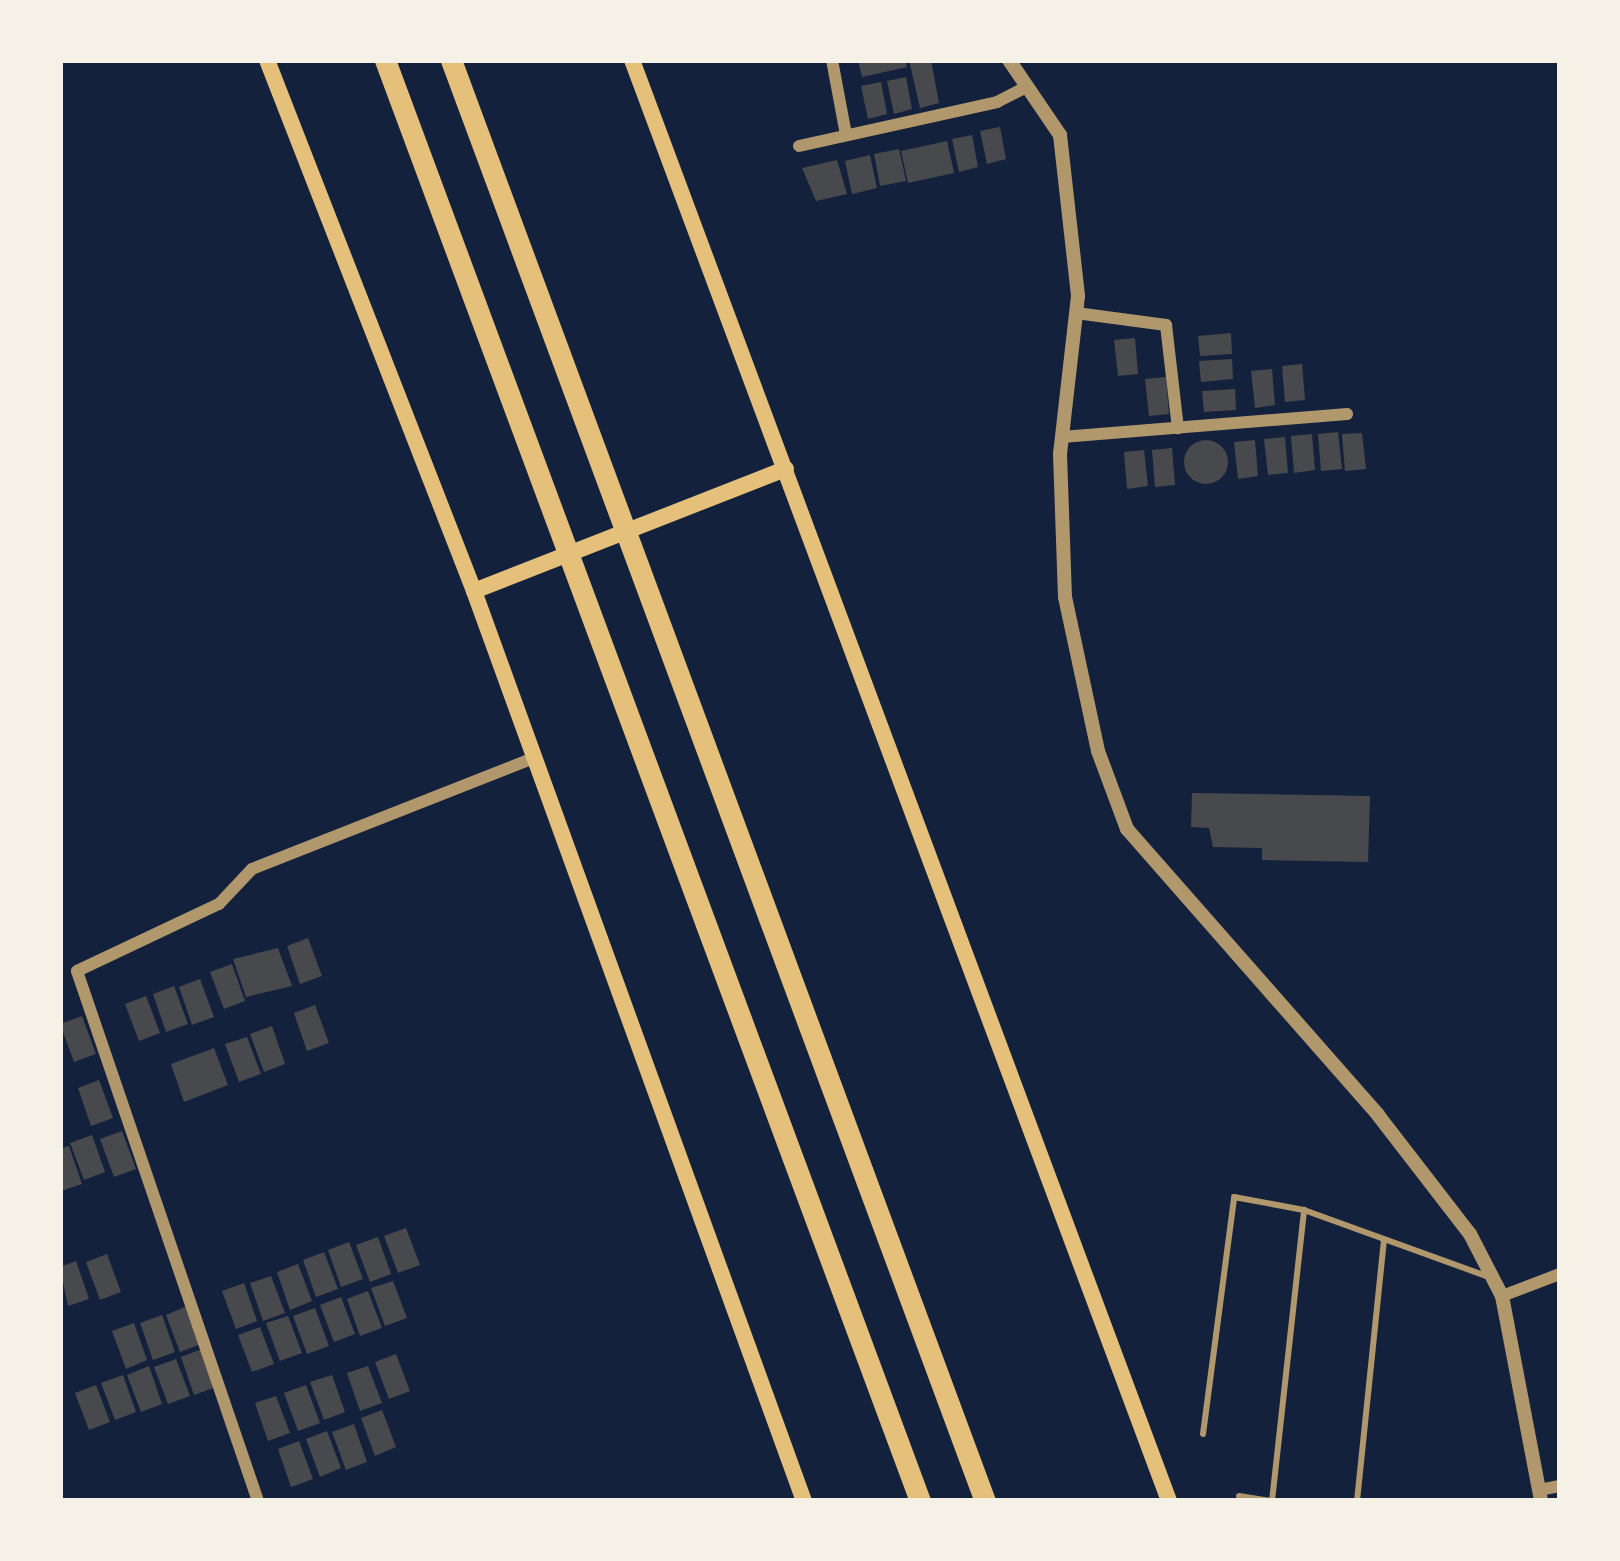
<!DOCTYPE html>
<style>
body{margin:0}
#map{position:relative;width:1620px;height:1561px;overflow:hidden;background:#14213d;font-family:Raleway,sans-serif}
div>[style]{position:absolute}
.building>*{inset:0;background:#48494c}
.round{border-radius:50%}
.service>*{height:6px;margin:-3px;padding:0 3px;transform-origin:3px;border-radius:3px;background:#b1986c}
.minor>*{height:12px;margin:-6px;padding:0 6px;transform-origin:6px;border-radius:6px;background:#b1986c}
.tertiary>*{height:14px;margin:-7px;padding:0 7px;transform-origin:7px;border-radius:7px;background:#b1986c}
.secondary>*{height:16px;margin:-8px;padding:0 8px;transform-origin:8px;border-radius:8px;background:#e5c07b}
.motorway>*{height:21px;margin:-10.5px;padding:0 10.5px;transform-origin:10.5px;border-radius:10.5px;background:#e5c07b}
span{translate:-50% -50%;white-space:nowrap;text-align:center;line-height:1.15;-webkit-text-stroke:12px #f6f1e7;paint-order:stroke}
.frame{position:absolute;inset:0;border:63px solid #f6f1e7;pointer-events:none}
</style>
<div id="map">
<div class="building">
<div style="clip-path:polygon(858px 60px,905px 60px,907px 67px,862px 77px)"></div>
<div style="clip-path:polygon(909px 60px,931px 60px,939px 103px,920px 108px)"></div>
<div style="clip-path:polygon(906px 77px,912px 109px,894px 114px,887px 81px)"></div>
<div style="clip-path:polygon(881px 82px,887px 114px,868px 119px,861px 86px)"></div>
<div style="clip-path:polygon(1000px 127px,1006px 159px,987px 164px,980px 131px)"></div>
<div style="clip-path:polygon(972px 135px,978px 167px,959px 172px,952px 139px)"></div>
<div style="clip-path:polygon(947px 141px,954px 173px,908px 183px,901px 151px)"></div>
<div style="clip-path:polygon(899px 149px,906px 181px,880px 186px,874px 154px)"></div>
<div style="clip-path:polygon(870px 155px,877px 188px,852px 194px,845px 161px)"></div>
<div style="clip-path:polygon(837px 160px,847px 194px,816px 201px,802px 168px)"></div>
<div style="clip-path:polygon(1231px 333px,1232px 354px,1200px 356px,1198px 336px)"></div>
<div style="clip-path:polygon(1135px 338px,1138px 374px,1118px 376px,1114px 340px)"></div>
<div style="clip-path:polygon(1232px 359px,1233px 379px,1201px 382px,1199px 361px)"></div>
<div style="clip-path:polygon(1302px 364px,1305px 400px,1285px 402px,1282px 366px)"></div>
<div style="clip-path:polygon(1272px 369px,1275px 405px,1255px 408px,1251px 371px)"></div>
<div style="clip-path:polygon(1166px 377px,1169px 414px,1149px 416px,1145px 379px)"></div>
<div style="clip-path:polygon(1235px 389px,1236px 410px,1204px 412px,1202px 391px)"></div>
<div style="clip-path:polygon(1338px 432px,1342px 469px,1321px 471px,1318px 434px)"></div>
<div style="clip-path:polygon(1362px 433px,1366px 469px,1345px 471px,1342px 434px)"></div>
<div style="clip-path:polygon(1312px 434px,1315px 470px,1294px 473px,1291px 436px)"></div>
<div style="clip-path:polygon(1285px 437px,1288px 473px,1268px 475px,1264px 439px)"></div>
<div class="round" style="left:1184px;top:440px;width:44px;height:44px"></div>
<div style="clip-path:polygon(1255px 440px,1258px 476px,1238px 479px,1234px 442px)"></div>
<div style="clip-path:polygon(1172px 448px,1175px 485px,1155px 487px,1152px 450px)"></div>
<div style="clip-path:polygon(1144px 450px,1148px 486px,1127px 489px,1124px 452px)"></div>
<div style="clip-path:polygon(1192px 793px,1370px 796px,1368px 862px,1262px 860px,1262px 848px,1213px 847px,1209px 828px,1191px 827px)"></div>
<div style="clip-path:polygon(308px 938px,322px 976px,300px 984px,287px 946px)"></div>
<div style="clip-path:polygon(278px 948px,292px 986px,246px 997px,233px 959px)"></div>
<div style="clip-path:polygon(232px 964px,245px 1001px,224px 1009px,210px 972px)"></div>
<div style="clip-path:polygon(200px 979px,214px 1017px,192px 1025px,179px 987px)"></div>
<div style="clip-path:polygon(174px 986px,188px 1024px,166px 1032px,153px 994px)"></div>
<div style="clip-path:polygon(146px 996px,160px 1033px,139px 1041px,125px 1004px)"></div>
<div style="clip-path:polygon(315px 1005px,329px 1043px,307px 1051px,294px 1013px)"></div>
<div style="clip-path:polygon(82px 1016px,96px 1054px,74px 1062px,60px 1024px)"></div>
<div style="clip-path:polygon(272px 1026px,285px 1064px,264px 1072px,250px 1034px)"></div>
<div style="clip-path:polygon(247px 1037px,261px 1074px,239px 1082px,225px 1044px)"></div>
<div style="clip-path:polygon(214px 1048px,228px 1085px,184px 1102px,171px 1064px)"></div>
<div style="clip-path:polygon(99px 1080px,113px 1118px,91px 1126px,78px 1088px)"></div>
<div style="clip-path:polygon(122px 1131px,136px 1169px,114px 1177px,100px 1139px)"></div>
<div style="clip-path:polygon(92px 1135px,105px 1172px,84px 1180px,70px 1143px)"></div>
<div style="clip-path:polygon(69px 1146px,82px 1184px,61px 1191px,60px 1149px)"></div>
<div style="clip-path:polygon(406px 1228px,420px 1265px,398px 1273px,384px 1236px)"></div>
<div style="clip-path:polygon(378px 1237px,391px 1274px,370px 1282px,356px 1245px)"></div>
<div style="clip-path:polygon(349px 1242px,363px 1279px,341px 1287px,328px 1250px)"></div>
<div style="clip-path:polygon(324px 1252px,338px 1289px,316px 1297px,303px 1260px)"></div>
<div style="clip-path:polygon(107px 1254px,121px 1292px,100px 1300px,86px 1262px)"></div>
<div style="clip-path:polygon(76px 1261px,89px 1299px,68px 1306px,60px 1267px)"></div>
<div style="clip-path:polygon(298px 1264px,312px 1301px,290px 1310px,277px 1272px)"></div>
<div style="clip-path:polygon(271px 1276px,285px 1313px,263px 1321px,250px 1283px)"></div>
<div style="clip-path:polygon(393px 1281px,407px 1318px,385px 1326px,371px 1288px)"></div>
<div style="clip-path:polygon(244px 1283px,257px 1321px,236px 1329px,222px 1291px)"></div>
<div style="clip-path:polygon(368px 1291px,382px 1328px,360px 1336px,347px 1299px)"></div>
<div style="clip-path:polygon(341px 1297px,355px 1334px,334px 1342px,320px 1305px)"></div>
<div style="clip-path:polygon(187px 1306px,201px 1344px,180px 1352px,166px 1315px)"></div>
<div style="clip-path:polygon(315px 1308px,329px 1346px,307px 1354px,293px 1316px)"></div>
<div style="clip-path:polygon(162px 1315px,175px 1352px,153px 1360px,140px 1323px)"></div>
<div style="clip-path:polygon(288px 1316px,302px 1353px,280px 1361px,266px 1323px)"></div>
<div style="clip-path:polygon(134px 1323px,147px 1360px,126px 1369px,112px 1331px)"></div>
<div style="clip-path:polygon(260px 1327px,274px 1364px,252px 1372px,238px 1335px)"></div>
<div style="clip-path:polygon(202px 1349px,216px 1387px,194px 1395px,181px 1357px)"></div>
<div style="clip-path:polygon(396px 1354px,410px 1391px,389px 1399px,375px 1362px)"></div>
<div style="clip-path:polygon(176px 1359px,190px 1396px,168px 1404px,154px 1367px)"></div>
<div style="clip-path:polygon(149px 1366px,162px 1404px,141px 1412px,127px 1375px)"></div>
<div style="clip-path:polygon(368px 1366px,382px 1403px,360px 1411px,347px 1373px)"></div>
<div style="clip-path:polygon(123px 1375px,136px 1412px,115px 1420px,101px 1383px)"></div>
<div style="clip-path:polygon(332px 1375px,345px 1412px,324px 1420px,310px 1382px)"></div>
<div style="clip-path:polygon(96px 1385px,110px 1422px,89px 1430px,75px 1393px)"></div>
<div style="clip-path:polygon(306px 1385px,320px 1423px,298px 1431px,284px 1393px)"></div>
<div style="clip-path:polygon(276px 1396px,290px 1433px,268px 1441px,255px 1403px)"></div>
<div style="clip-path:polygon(382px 1410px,396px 1447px,375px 1456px,361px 1418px)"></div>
<div style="clip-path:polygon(354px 1424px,367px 1462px,346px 1470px,332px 1432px)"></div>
<div style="clip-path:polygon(327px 1431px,341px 1468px,320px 1477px,306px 1439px)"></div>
<div style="clip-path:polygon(299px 1441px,313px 1479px,291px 1487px,278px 1449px)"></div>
</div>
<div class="service">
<div style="left:1203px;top:1434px;width:239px;rotate:-82.5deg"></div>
<div style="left:1234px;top:1197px;width:71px;rotate:10.5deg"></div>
<div style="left:1304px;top:1210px;width:197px;rotate:19.9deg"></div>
<div style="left:1239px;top:1496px;width:32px;rotate:9deg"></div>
<div style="left:1272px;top:1501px;width:293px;rotate:-83.7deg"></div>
<div style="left:1357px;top:1501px;width:263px;rotate:-84.1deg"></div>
</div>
<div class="minor">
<div style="left:832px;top:60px;width:76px;rotate:79.4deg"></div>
<div style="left:799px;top:146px;width:203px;rotate:-12.5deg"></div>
<div style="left:997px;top:102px;width:34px;rotate:-27deg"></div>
<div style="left:1076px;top:313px;width:91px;rotate:7.6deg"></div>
<div style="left:1166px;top:325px;width:104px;rotate:83.4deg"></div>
<div style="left:1062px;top:437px;width:286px;rotate:-4.6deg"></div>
<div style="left:1502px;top:1296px;width:62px;rotate:-20.8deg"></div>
<div style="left:1539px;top:1490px;width:21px;rotate:-11deg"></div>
<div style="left:258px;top:1501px;width:560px;rotate:-108.86deg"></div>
<div style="left:77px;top:971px;width:157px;rotate:-25.3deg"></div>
<div style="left:219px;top:904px;width:48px;rotate:-46.7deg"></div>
<div style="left:252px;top:869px;width:303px;rotate:-21.5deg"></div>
</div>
<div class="tertiary">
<div style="left:1009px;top:60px;width:91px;rotate:55.8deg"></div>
<div style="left:1060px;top:135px;width:162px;rotate:83.6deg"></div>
<div style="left:1078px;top:296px;width:159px;rotate:96.5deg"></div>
<div style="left:1060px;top:454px;width:143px;rotate:88deg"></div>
<div style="left:1065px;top:597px;width:157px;rotate:77.9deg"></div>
<div style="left:1098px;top:751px;width:83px;rotate:69.6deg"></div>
<div style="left:1127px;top:829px;width:381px;rotate:48.7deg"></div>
<div style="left:1378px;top:1115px;width:150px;rotate:52.3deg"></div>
<div style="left:1470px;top:1234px;width:70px;rotate:62.7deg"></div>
<div style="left:1502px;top:1296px;width:209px;rotate:79.2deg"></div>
</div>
<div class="secondary">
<div style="left:267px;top:60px;width:570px;rotate:68.7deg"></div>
<div style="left:474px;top:591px;width:968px;rotate:70.07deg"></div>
<div style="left:632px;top:60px;width:1538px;rotate:69.56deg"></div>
<div style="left:474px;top:591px;width:335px;rotate:-21.4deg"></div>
</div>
<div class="motorway">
<div style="left:385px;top:60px;width:1537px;rotate:69.63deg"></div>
<div style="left:451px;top:60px;width:1537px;rotate:69.67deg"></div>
</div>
<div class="frame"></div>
</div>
